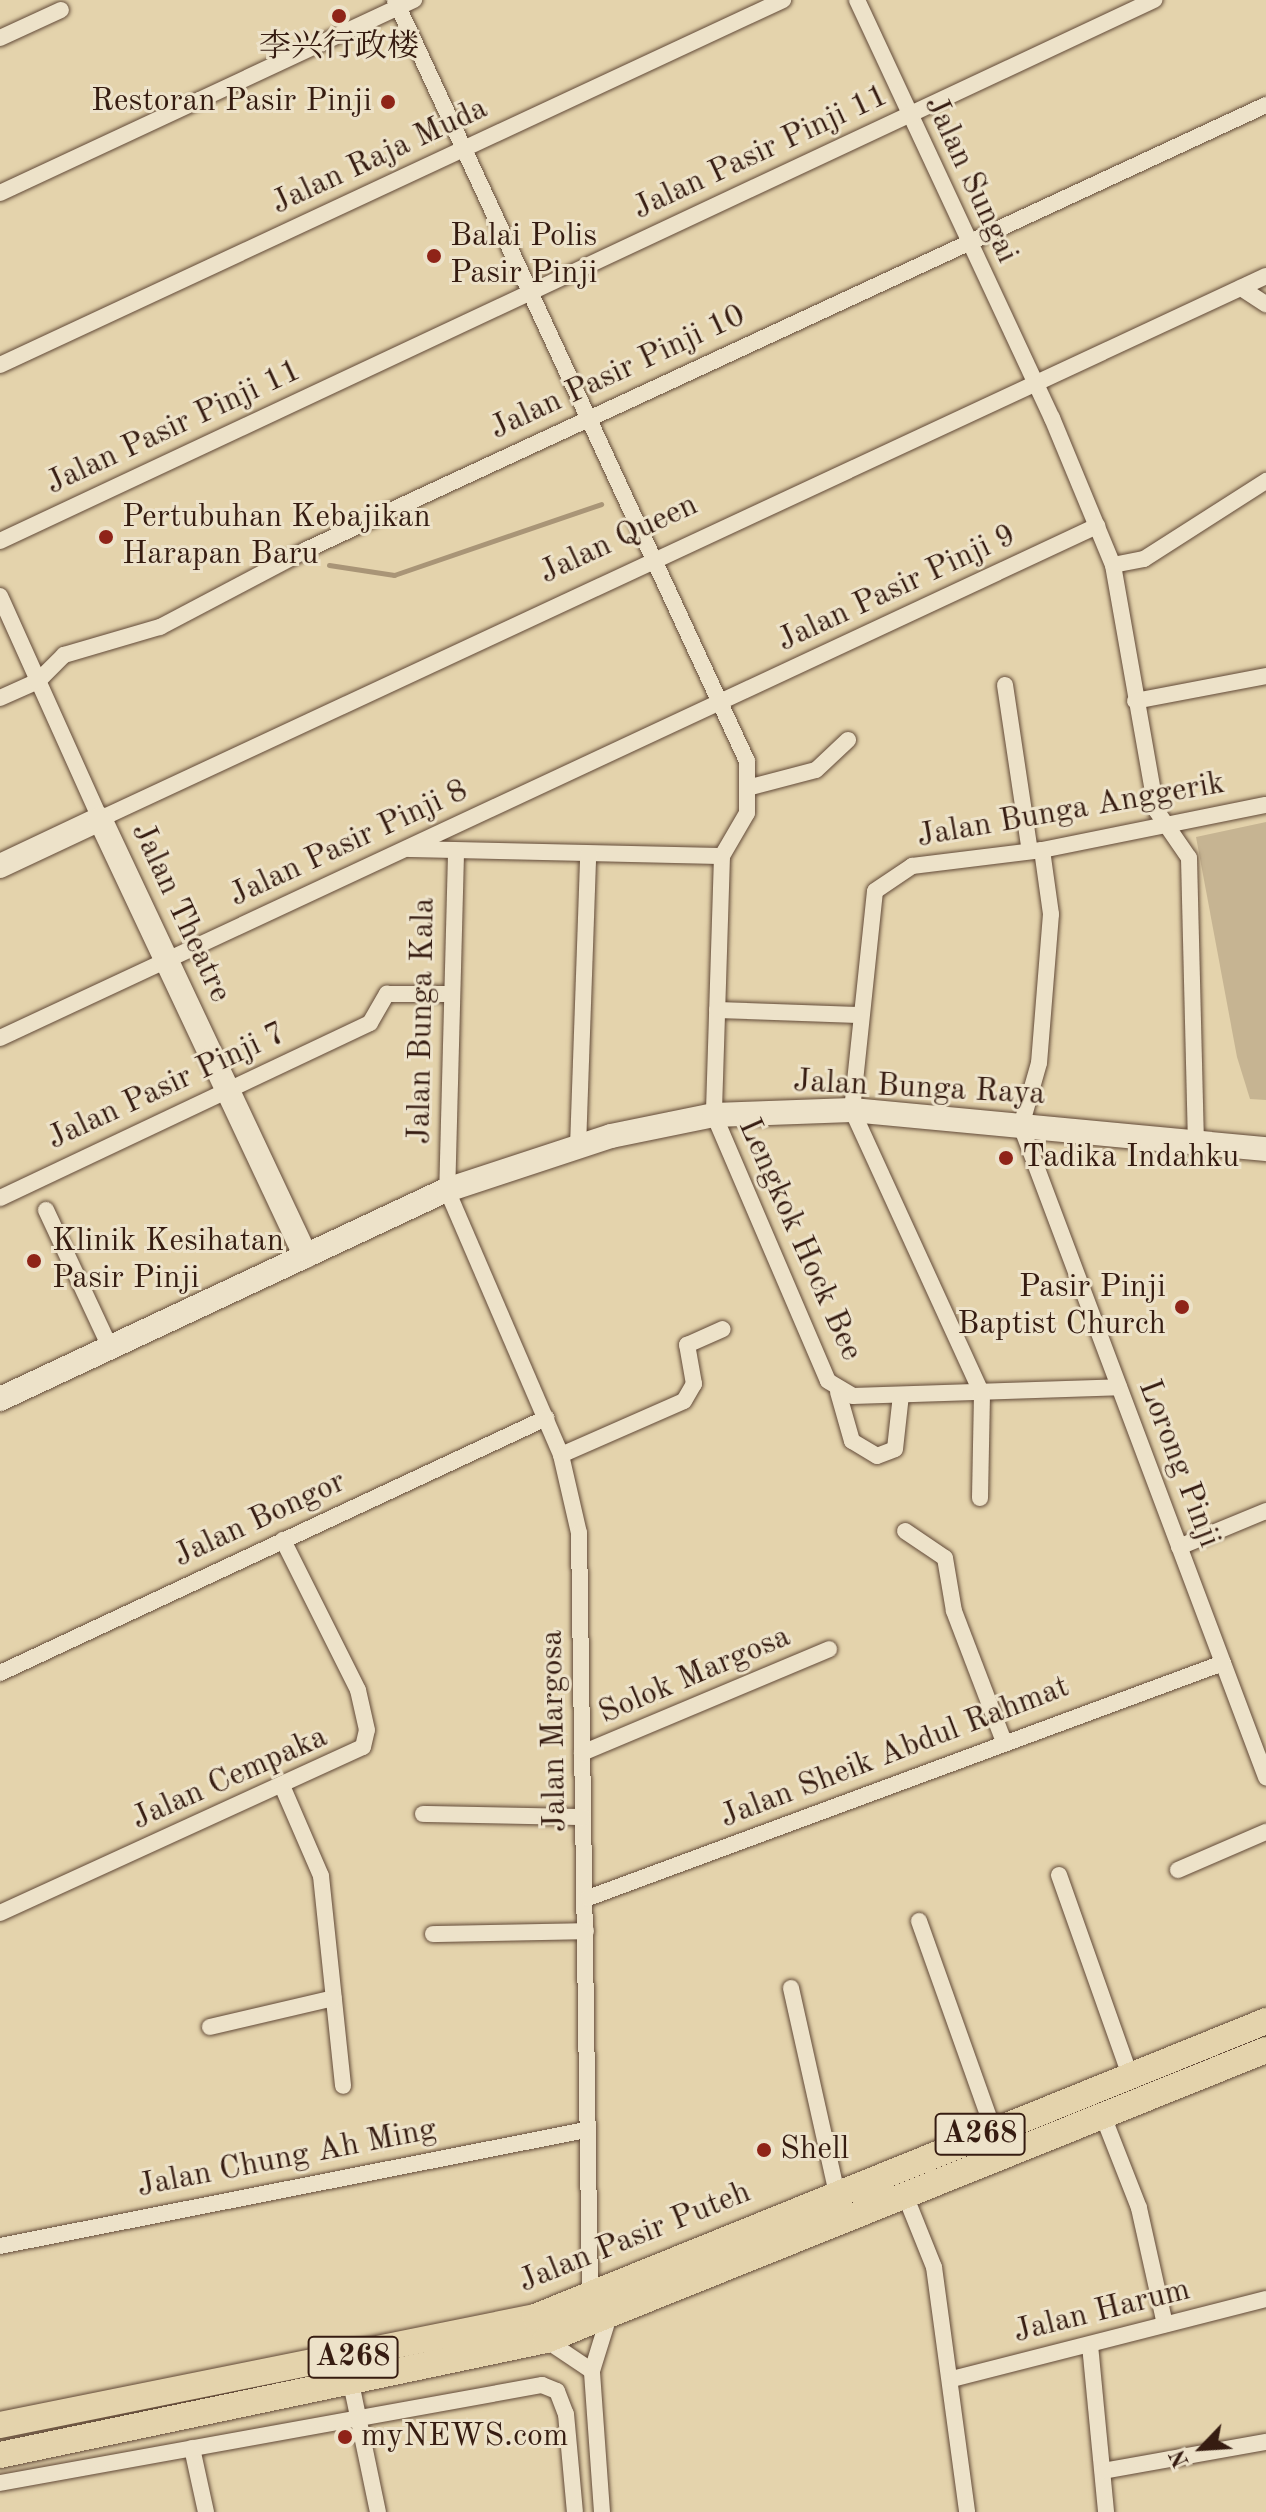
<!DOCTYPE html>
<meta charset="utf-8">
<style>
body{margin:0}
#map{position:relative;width:1266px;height:2512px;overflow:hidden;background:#e4d3ac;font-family:"Old Standard TT","Noto Serif SC",serif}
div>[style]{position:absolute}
.green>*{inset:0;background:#c6b492}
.stream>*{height:5px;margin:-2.5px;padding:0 2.5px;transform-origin:2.5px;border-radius:2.5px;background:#a99577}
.roads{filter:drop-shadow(0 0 2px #624a38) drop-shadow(0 0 2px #624a38)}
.street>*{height:16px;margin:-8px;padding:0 8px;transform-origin:8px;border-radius:8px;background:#ede2c9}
.secondary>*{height:24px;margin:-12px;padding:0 12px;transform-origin:12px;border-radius:12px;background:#ede2c9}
.primary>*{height:26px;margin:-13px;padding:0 13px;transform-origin:13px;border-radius:13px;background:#e4d3ac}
.dots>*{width:22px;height:22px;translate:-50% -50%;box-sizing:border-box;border:4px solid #ede2c9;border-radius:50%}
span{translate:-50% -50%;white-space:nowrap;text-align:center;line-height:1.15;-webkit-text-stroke:6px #ede2c9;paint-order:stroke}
.shield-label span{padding:2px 6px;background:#ede2c9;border:2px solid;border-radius:6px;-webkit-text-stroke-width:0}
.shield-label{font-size:30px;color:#361c11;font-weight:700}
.poi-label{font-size:32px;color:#361c11}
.right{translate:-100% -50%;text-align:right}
.left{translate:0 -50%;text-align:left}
.street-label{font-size:32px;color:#361c11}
.north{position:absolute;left:1162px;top:2408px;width:80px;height:80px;-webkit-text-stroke:6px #ede2c9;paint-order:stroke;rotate:245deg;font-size:22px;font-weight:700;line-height:32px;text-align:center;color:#361c11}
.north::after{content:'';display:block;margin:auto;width:28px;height:36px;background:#361c11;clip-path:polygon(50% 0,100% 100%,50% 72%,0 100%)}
</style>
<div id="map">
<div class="green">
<div style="clip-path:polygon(1266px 822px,1266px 1100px,1250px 1099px,1237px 1057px,1196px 837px)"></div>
</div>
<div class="stream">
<div style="left:329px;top:565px;width:66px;rotate:8.7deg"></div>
<div style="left:394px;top:575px;width:219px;rotate:-18.9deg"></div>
</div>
<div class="roads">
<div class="street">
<div style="left:395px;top:0;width:838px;rotate:65.18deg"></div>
<div style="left:747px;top:761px;width:52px;rotate:90deg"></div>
<div style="left:747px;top:813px;width:50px;rotate:120.2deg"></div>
<div style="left:722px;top:856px;width:259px;rotate:91.8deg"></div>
<div style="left:714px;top:1115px;width:289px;rotate:66.8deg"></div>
<div style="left:828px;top:1381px;width:29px;rotate:31deg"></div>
<div style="left:853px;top:1396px;width:266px;rotate:-1.9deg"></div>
<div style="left:857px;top:0;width:461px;rotate:65deg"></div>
<div style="left:1052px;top:418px;width:159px;rotate:67.5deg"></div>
<div style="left:1113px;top:565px;width:249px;rotate:80deg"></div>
<div style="left:1156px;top:810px;width:58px;rotate:55.5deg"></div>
<div style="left:1189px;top:858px;width:279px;rotate:88.6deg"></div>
<div style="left:0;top:38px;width:67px;rotate:-24.7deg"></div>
<div style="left:0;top:193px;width:457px;rotate:-25deg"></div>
<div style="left:1241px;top:288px;width:30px;rotate:33deg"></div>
<div style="left:0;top:365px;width:864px;rotate:-24.99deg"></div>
<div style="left:0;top:541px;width:1275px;rotate:-25.12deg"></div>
<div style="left:1113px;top:565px;width:32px;rotate:-11deg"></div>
<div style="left:1144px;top:559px;width:145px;rotate:-32.6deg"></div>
<div style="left:0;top:596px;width:244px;rotate:65.8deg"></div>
<div style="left:100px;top:819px;width:1286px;rotate:-24.97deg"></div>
<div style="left:1005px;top:685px;width:163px;rotate:81.5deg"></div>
<div style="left:0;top:698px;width:42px;rotate:-24.1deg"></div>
<div style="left:38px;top:681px;width:37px;rotate:-45deg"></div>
<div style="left:64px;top:655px;width:100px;rotate:-16.3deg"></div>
<div style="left:160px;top:627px;width:165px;rotate:-27.8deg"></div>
<div style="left:306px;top:550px;width:1058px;rotate:-24.87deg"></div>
<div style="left:1135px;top:701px;width:133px;rotate:-10.8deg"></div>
<div style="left:751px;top:787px;width:67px;rotate:-14.7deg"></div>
<div style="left:816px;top:770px;width:44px;rotate:-43.2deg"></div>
<div style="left:408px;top:849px;width:314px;rotate:1.3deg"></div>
<div style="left:1042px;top:850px;width:65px;rotate:82deg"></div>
<div style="left:1051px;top:914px;width:149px;rotate:94.6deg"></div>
<div style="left:1039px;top:1063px;width:66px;rotate:105.9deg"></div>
<div style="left:1021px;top:1126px;width:696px;rotate:69.38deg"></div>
<div style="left:456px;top:854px;width:336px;rotate:91.5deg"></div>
<div style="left:447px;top:1190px;width:288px;rotate:66.7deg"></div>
<div style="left:561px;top:1455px;width:80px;rotate:77deg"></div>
<div style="left:579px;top:1533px;width:763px;rotate:89.17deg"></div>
<div style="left:717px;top:1010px;width:141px;rotate:2deg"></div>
<div style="left:0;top:1038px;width:1211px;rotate:-25.02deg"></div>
<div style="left:578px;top:1147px;width:293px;rotate:-88deg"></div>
<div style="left:0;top:1198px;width:409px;rotate:-25.3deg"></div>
<div style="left:370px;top:1023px;width:34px;rotate:-60deg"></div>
<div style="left:387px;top:994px;width:63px"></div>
<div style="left:46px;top:1210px;width:151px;rotate:65deg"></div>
<div style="left:838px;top:1392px;width:51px;rotate:74.1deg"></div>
<div style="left:852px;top:1441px;width:29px;rotate:31deg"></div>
<div style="left:877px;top:1456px;width:19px;rotate:-21deg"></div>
<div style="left:895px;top:1449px;width:54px;rotate:-83.7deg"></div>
<div style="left:561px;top:1455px;width:134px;rotate:-23.7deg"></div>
<div style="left:684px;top:1401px;width:20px;rotate:-60deg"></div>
<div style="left:694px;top:1384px;width:40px;rotate:-100deg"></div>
<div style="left:687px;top:1345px;width:39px;rotate:-24deg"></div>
<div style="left:980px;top:1498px;width:104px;rotate:-88.9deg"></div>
<div style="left:982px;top:1394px;width:312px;rotate:-114.6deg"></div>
<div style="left:852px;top:1110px;width:220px;rotate:-84deg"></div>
<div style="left:875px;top:891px;width:45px;rotate:-34deg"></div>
<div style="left:912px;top:866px;width:131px;rotate:-7deg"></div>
<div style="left:1042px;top:850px;width:228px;rotate:-11.4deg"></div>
<div style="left:905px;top:1531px;width:48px;rotate:34deg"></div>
<div style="left:945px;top:1558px;width:54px;rotate:80.4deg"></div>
<div style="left:954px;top:1611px;width:137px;rotate:69.1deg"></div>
<div style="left:1179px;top:1547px;width:94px;rotate:-22.5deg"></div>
<div style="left:0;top:1673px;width:603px;rotate:-25.03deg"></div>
<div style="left:582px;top:1753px;width:268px;rotate:-22.8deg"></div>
<div style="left:283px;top:1788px;width:96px;rotate:66.6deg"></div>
<div style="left:321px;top:1876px;width:211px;rotate:84deg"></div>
<div style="left:423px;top:1814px;width:160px;rotate:1.1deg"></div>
<div style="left:1178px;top:1870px;width:96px;rotate:-23.4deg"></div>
<div style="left:1059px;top:1875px;width:212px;rotate:70.5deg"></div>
<div style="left:588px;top:1898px;width:677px;rotate:-20.31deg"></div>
<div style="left:0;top:1913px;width:399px;rotate:-24.6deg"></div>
<div style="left:363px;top:1747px;width:17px;rotate:-77deg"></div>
<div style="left:367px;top:1730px;width:41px;rotate:-102.7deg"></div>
<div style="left:358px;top:1690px;width:168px;rotate:-116.6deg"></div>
<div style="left:919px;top:1921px;width:221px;rotate:70.4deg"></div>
<div style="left:433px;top:1934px;width:153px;rotate:-1.1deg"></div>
<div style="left:791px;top:1988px;width:210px;rotate:77.4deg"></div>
<div style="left:210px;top:2027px;width:127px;rotate:-13.2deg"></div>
<div style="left:1103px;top:2116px;width:99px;rotate:68.6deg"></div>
<div style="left:1139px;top:2208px;width:119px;rotate:77.4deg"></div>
<div style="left:905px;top:2195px;width:78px;rotate:68.1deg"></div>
<div style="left:934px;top:2267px;width:247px;rotate:82.3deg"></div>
<div style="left:0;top:2246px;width:597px;rotate:-11.2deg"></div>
<div style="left:546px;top:2340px;width:55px;rotate:34deg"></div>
<div style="left:1090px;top:2345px;width:168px;rotate:84.5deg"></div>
<div style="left:952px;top:2379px;width:324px;rotate:-14.3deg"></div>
<div style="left:351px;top:2383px;width:132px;rotate:78.2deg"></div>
<div style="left:192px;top:2448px;width:66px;rotate:77.7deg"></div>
<div style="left:1103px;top:2471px;width:166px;rotate:-10.1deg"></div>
<div style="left:0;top:2483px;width:551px;rotate:-10.25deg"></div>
<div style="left:542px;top:2385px;width:16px;rotate:22deg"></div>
<div style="left:557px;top:2391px;width:25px;rotate:69deg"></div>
<div style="left:566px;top:2414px;width:98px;rotate:84.8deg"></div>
<div style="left:602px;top:2512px;width:141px;rotate:-94.1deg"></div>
<div style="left:592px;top:2371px;width:58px;rotate:-72.8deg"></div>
</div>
<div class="secondary">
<div style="left:0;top:866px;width:110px;rotate:-25.2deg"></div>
<div style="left:100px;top:819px;width:483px;rotate:64.8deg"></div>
<div style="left:0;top:1399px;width:493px;rotate:-25.1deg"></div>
<div style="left:447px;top:1190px;width:173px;rotate:-18.2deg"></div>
<div style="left:611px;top:1136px;width:105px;rotate:-11.5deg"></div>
<div style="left:714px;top:1115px;width:138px;rotate:-2.1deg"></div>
<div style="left:852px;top:1110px;width:416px;rotate:5.4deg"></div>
</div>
<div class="primary">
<div style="left:0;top:2425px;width:546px;rotate:-11.41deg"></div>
<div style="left:535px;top:2317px;width:789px;rotate:-22.04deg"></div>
<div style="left:0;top:2455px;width:558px;rotate:-11.89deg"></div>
<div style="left:546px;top:2340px;width:776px;rotate:-21.94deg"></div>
</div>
</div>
<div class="dots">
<div style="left:339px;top:16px;background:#8f2418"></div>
<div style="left:388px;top:102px;background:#8f2418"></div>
<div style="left:434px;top:256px;background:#8f2418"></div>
<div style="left:106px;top:537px;background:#8f2418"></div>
<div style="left:1006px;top:1158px;background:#8f2418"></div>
<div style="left:34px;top:1261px;background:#8f2418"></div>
<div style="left:1182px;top:1307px;background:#8f2418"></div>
<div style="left:764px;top:2150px;background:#8f2418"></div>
<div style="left:345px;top:2437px;background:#8f2418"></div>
</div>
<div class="shield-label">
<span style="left:980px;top:2134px">A268</span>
<span style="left:353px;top:2357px">A268</span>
</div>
<div class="poi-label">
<span style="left:339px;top:48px">李兴行政楼</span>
<span class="right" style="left:372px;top:102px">Restoran Pasir Pinji</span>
<span class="left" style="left:450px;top:256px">Balai Polis<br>Pasir Pinji</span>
<span class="left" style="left:122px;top:537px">Pertubuhan Kebajikan<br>Harapan Baru</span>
<span class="left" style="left:1022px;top:1158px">Tadika Indahku</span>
<span class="left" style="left:52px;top:1261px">Klinik Kesihatan<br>Pasir Pinji</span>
<span class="right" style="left:1166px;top:1307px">Pasir Pinji<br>Baptist Church</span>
<span class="left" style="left:780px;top:2150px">Shell</span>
<span class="left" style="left:361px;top:2437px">myNEWS.com</span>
</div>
<div class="street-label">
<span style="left:761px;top:153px;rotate:-25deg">Jalan Pasir Pinji 11</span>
<span style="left:380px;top:157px;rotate:-25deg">Jalan Raja Muda</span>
<span style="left:970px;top:180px;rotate:65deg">Jalan Sungai</span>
<span style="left:618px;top:373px;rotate:-25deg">Jalan Pasir Pinji 10</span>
<span style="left:174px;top:428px;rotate:-25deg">Jalan Pasir Pinji 11</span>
<span style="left:619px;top:540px;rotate:-25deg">Jalan Queen</span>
<span style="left:897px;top:589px;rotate:-25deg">Jalan Pasir Pinji 9</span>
<span style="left:1071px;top:811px;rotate:-10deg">Jalan Bunga Anggerik</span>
<span style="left:349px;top:844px;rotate:-25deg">Jalan Pasir Pinji 8</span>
<span style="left:180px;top:913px;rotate:65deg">Jalan Theatre</span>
<span style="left:423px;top:1021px;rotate:-89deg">Jalan Bunga Kala</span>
<span style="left:167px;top:1087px;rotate:-25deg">Jalan Pasir Pinji 7</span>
<span style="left:919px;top:1089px;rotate:3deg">Jalan Bunga Raya</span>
<span style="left:799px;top:1240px;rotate:66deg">Lengkok Hock Bee</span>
<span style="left:1178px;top:1464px;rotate:69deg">Lorong Pinji</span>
<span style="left:260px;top:1520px;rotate:-25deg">Jalan Bongor</span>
<span style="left:695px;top:1676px;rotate:-23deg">Solok Margosa</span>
<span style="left:555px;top:1731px;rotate:-91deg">Jalan Margosa</span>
<span style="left:895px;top:1753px;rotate:-21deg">Jalan Sheik Abdul Rahmat</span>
<span style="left:230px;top:1779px;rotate:-24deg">Jalan Cempaka</span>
<span style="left:287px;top:2159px;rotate:-11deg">Jalan Chung Ah Ming</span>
<span style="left:635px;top:2238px;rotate:-22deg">Jalan Pasir Puteh</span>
<span style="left:1102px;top:2312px;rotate:-14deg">Jalan Harum</span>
</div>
<div class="north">N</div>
</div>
